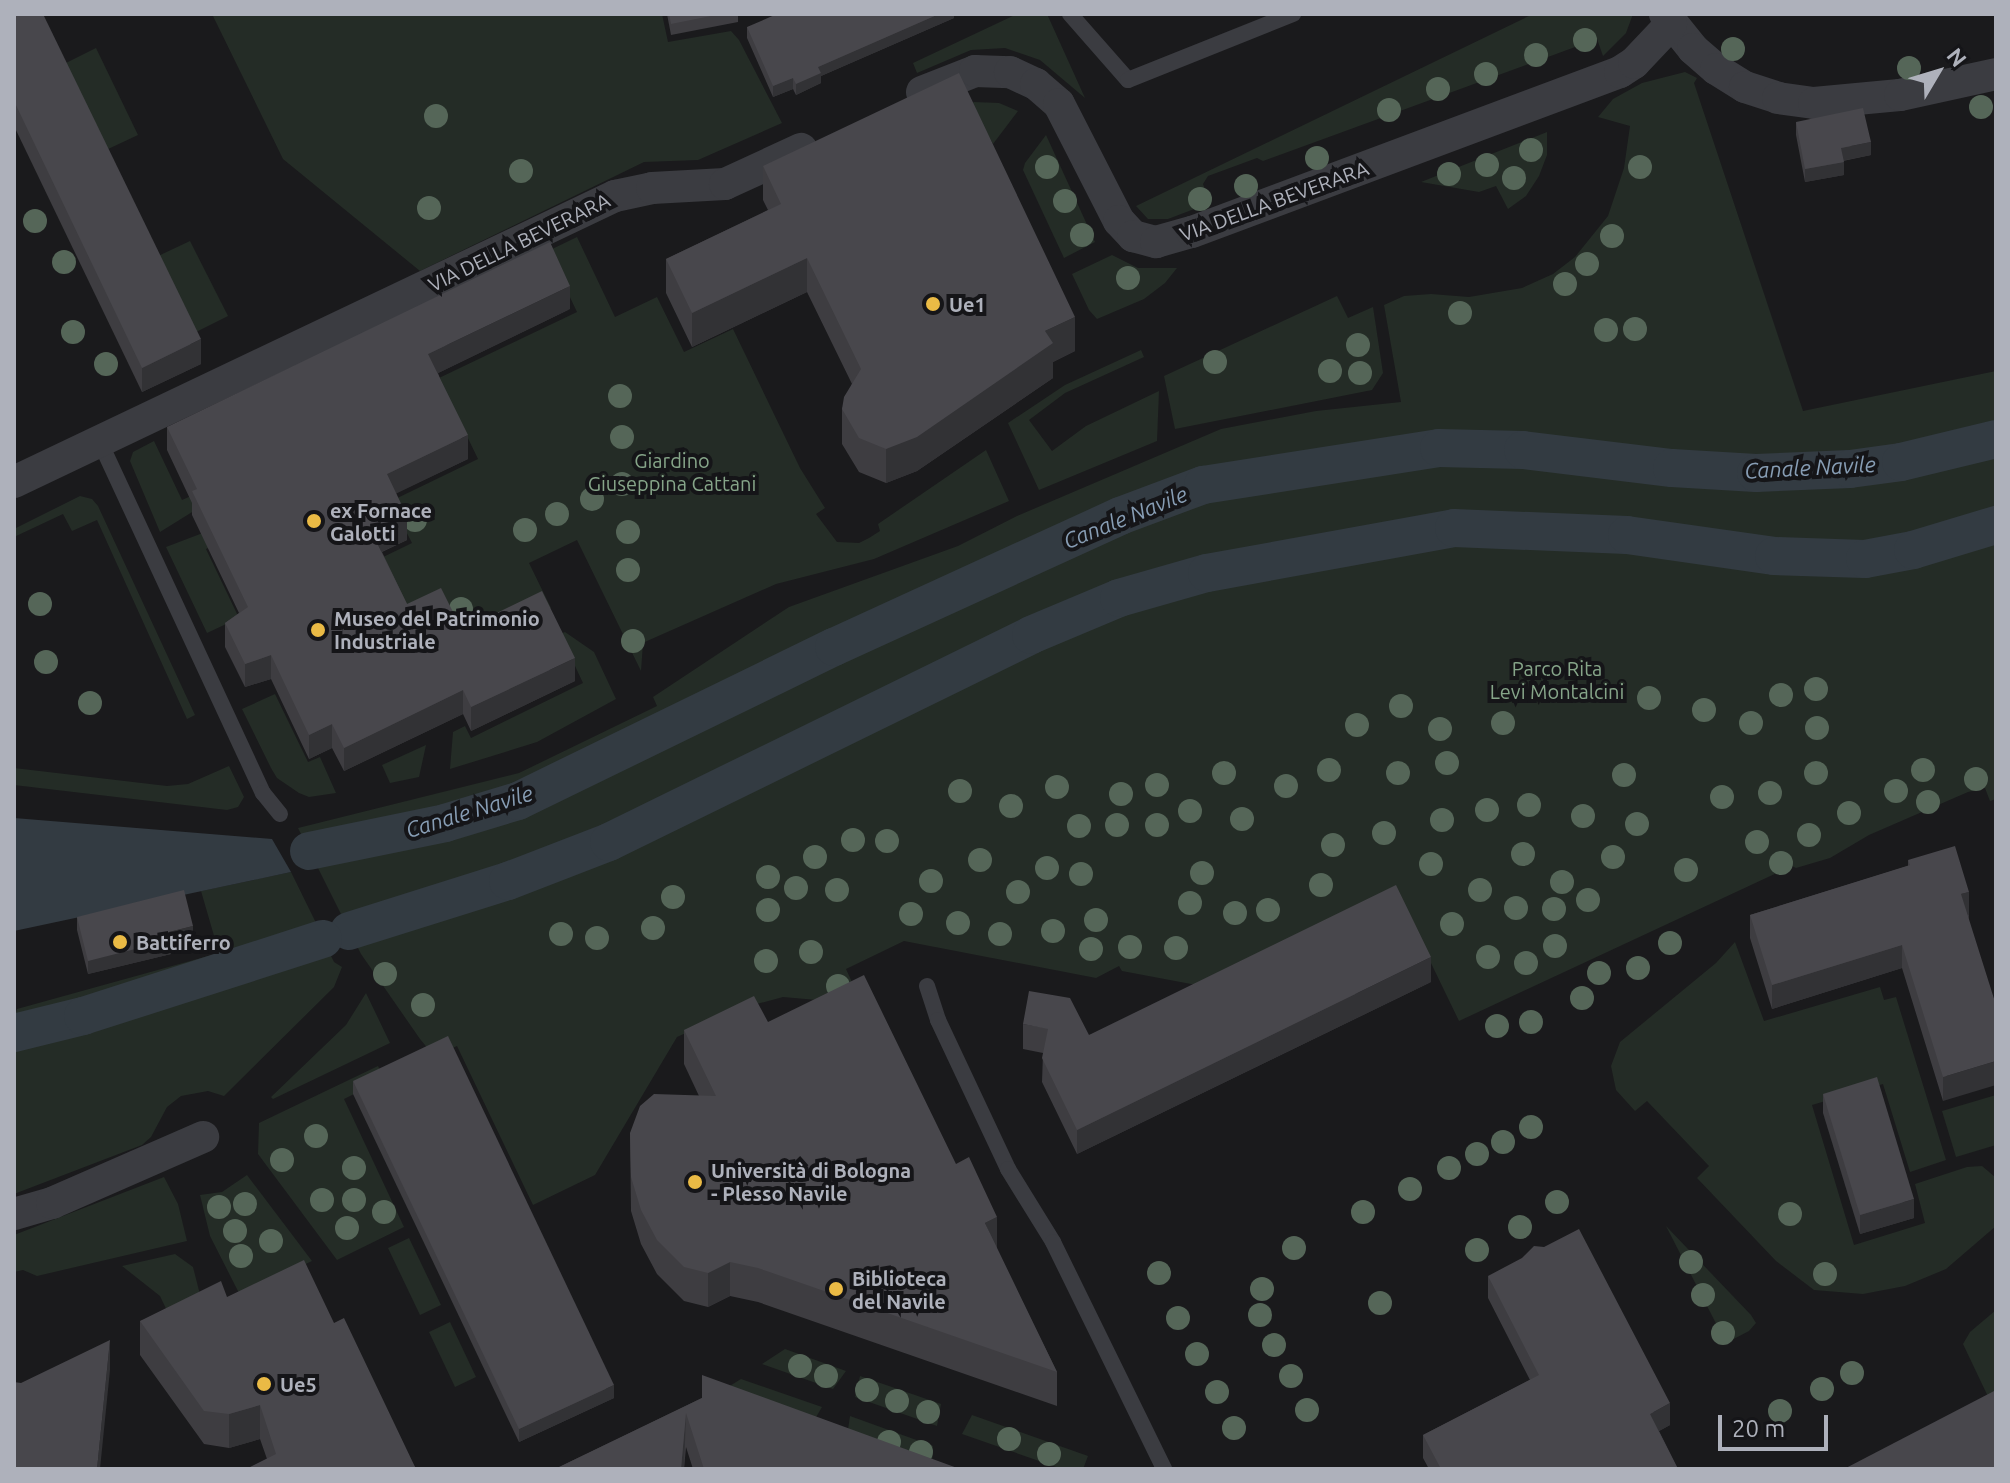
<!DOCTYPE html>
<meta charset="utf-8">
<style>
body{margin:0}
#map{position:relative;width:2010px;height:1483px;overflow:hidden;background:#1a1a1c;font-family:Ubuntu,sans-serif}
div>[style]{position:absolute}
.green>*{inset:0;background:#242c26}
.water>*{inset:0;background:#333b42}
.canal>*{height:38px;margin:-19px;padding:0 19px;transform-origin:19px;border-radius:19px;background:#333b42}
.service>*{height:16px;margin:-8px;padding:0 8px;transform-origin:8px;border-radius:8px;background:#3b3c41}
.minor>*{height:32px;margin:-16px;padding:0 16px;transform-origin:16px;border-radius:16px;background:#3b3c41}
.trees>*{width:24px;height:24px;margin:-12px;border-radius:50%;background:#556658}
.wall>*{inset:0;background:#3e3d41}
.shaded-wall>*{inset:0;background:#323235}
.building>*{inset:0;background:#48474c}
.dots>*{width:22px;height:22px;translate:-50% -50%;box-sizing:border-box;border:4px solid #151518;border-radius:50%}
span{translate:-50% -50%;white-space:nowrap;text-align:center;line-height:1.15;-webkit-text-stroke:8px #151518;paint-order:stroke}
.street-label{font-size:20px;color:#aeb1bb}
.poi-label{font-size:20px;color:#aeb1bb;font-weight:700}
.left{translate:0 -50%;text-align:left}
.park-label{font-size:20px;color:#86a589}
.water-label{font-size:22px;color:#879db4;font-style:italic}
.frame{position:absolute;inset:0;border:16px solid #aeb1bb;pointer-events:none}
.north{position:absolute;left:1898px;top:32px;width:80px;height:80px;-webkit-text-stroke:6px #151518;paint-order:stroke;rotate:52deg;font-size:22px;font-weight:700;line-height:32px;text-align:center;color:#aeb1bb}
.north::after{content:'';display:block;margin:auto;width:28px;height:36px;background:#aeb1bb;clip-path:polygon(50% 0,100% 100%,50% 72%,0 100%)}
.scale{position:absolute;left:1718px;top:1415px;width:110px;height:36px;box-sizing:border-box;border:4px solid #aeb1bb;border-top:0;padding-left:10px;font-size:24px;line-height:28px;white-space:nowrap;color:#aeb1bb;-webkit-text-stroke:6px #151518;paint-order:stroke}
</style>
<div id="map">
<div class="green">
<div style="clip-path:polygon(212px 14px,662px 14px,668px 42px,731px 31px,739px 40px,782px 123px,698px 160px,644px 162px,420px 271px,283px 159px)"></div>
<div style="clip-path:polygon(1017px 14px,1047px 14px,1085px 98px,1040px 60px,1005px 48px,971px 50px,917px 73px,913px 63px)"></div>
<div style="clip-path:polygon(1533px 14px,1633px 14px,1626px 33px,1603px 56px,1597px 39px,1263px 161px,1257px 158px,1208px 176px,1203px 184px,1210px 203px,1168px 219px,1148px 219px,1136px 206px)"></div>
<div style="clip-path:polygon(96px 48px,138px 135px,106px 150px,64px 64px)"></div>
<div style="clip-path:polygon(1685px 72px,1697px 78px,1694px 83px,1803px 411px,1996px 371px,1996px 799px,1990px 801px,1985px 788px,1968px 792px,1869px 835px,1830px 858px,1796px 868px,1792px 866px,1459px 1021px,1400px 899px,1207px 987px,1122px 971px,1119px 966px,1096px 978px,904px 941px,846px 969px,862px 1004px,783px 997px,742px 1008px,677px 1037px,595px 1175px,533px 1205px,457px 1046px,434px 1056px,420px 1039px,361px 954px,298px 828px,519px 773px,657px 706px,653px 697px,789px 607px,958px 546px,1017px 516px,1221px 429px,1316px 411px,1401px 402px,1384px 305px,1404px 296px,1431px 294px,1469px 297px,1522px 288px,1553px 274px,1575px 257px,1608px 216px,1624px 168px,1630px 126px,1598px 117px,1613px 99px,1642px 83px)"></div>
<div style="clip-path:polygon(974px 102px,999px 103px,1018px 111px,993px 144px,970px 104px)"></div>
<div style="clip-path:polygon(1547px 132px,1547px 155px,1539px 176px,1526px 196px,1508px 209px,1496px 186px,1479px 192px,1421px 182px)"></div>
<div style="clip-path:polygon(1046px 135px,1095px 242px,1064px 258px,1023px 170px,1025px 163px)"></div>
<div style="clip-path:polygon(577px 237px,615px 317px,657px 297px,684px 352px,733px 329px,800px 468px,825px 508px,816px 514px,837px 542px,859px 543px,869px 538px,880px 531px,878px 524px,986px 450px,1009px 501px,874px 559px,776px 584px,647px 641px,643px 643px,641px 671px,577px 540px,529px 563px,551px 608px,428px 668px,377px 560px,412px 543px,394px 508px,356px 518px,478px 459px,439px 378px,577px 312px,548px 251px)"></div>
<div style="clip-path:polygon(190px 241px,228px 316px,194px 333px,156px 257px)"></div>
<div style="clip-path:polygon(1112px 255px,1138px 268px,1177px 268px,1165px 283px,1144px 299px,1097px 319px,1089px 310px,1072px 274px)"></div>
<div style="clip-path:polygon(1337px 296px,1348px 318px,1373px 307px,1383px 373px,1372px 390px,1175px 429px,1164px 376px)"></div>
<div style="clip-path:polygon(1141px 350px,1144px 357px,1065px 393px,1029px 420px,1052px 451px,1086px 426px,1159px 391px,1157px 441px,1039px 490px,1008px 423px,1065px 385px)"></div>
<div style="clip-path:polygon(154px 441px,182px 500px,191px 496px,197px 509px,160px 532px,130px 461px,133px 452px)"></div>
<div style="clip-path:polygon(80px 496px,92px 499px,98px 506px,195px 715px,187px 719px,97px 520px,72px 531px,63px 514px,14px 537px,14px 529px)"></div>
<div style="clip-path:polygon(208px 531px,215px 545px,206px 549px,239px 618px,207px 633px,166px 547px)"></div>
<div style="clip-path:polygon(565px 632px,594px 652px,616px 699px,537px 742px,450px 769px,453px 732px,465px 726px,471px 738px,583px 683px,560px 634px)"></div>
<div style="clip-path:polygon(275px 694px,308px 762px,320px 757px,336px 793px,309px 797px,299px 793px,277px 778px,271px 768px,242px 709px)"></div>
<div style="clip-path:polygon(426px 745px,419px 777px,390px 783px,382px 765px)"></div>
<div style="clip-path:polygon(229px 766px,244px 797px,238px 807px,227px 810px,14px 785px,14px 768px,167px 786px,188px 784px)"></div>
<div style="clip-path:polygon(291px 872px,319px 929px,207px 964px,187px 966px,87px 1005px,14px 1019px,17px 1009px,219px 953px,201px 891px)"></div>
<div style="clip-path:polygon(1735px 942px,1764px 1021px,1880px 987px,1884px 1000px,1896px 997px,1946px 1160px,1910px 1172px,1883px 1084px,1812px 1105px,1854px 1245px,1925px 1223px,1915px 1184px,1967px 1167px,1982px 1166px,1995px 1177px,1996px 1226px,1946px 1269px,1905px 1286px,1863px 1294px,1814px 1290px,1776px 1261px,1697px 1178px,1709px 1166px,1647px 1101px,1635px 1111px,1616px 1090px,1611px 1066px,1620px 1042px,1716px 963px)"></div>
<div style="clip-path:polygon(326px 946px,334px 962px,342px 967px,334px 987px,224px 1096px,208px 1091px,181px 1096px,167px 1107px,151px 1137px,142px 1145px,14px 1194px,14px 1044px,36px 1035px,54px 1037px)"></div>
<div style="clip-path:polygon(366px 993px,390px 1043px,273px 1099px,271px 1097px,346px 1025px)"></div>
<div style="clip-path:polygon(378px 1066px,384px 1079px,344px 1099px,404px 1227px,337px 1260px,258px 1154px,259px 1123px)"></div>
<div style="clip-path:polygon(1996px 1095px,1996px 1145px,1956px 1157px,1942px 1111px)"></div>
<div style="clip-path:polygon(247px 1175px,312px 1261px,240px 1295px,210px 1236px,200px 1195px,222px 1192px)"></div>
<div style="clip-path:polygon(164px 1177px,178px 1204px,187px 1241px,37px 1276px,23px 1270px,14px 1272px,14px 1235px)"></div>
<div style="clip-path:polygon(1666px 1226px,1751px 1315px,1756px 1323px,1749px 1331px,1726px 1343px)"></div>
<div style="clip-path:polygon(409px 1238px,441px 1305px,420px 1315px,388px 1248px)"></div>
<div style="clip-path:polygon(175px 1254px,193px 1267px,207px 1322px,179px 1336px,160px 1296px,122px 1266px)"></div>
<div style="clip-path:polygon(1996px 1310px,1996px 1403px,1992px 1405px,1963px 1344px,1970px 1332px)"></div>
<div style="clip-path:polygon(450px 1322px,476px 1377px,455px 1387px,429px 1332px)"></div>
<div style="clip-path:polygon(785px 1349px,846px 1371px,833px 1389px,762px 1364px)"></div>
<div style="clip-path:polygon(860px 1376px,941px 1404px,937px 1426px,855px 1397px)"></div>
<div style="clip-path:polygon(741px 1379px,822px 1407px,812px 1424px,720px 1392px)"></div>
<div style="clip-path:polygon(972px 1415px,1088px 1456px,1083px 1469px,1062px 1469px,962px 1434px)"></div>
<div style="clip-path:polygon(850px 1416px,933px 1446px,932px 1465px,847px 1436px)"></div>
</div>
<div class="water">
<div style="clip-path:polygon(14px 818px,272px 839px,291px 872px,14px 931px)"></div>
</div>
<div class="canal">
<div style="left:309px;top:851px;width:139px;rotate:-11.6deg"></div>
<div style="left:445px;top:823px;width:76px;rotate:-16.8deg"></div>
<div style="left:518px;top:801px;width:352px;rotate:-26deg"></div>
<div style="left:834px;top:647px;width:315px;rotate:-24.6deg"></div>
<div style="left:1120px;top:516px;width:89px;rotate:-20.5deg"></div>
<div style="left:1203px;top:485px;width:239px;rotate:-8.9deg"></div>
<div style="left:1439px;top:448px;width:84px;rotate:1.4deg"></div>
<div style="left:1523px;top:450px;width:150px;rotate:6.9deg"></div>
<div style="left:1672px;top:468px;width:84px;rotate:3.4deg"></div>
<div style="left:1756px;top:473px;width:94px;rotate:-2.4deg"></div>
<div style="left:1850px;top:469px;width:51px;rotate:-7.8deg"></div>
<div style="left:1901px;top:462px;width:98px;rotate:-13.6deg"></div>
<div style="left:349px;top:931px;width:167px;rotate:-17.5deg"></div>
<div style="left:508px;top:881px;width:108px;rotate:-21.1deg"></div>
<div style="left:609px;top:842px;width:470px;rotate:-26.1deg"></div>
<div style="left:1031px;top:635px;width:95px;rotate:-22.8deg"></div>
<div style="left:1119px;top:598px;width:91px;rotate:-15.9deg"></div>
<div style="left:1207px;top:573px;width:251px;rotate:-10.3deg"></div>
<div style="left:1454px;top:528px;width:173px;rotate:2.3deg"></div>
<div style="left:1627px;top:535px;width:148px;rotate:8.1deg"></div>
<div style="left:1774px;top:556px;width:91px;rotate:1.9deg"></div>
<div style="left:1865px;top:559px;width:49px;rotate:-10.6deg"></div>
<div style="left:1913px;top:550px;width:87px;rotate:-16.8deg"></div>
<div style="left:14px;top:1033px;width:71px;rotate:-13.8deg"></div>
<div style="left:83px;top:1016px;width:252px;rotate:-17.8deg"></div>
</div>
<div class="service">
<div style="left:1070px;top:14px;width:88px;rotate:48.7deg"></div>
<div style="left:1128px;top:80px;width:178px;rotate:-21.8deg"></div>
<div style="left:100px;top:442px;width:387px;rotate:65.1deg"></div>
<div style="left:263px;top:793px;width:27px;rotate:51deg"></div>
<div style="left:927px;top:986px;width:36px;rotate:72deg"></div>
<div style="left:938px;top:1020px;width:165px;rotate:64.8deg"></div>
<div style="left:1008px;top:1169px;width:86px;rotate:58.3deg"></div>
<div style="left:1053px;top:1242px;width:253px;rotate:63.9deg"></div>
</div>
<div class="minor">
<div style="left:1665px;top:14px;width:45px;rotate:51.3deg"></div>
<div style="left:1693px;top:49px;width:30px;rotate:41deg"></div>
<div style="left:1716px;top:69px;width:34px;rotate:32deg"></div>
<div style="left:1745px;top:87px;width:35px;rotate:18deg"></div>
<div style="left:1778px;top:98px;width:36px;rotate:8deg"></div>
<div style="left:1814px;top:103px;width:86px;rotate:-5.3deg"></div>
<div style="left:1900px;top:95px;width:98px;rotate:-12.3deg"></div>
<div style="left:922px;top:92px;width:57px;rotate:-21.6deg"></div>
<div style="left:975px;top:71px;width:35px;rotate:2deg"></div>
<div style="left:1010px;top:72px;width:29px;rotate:25deg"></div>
<div style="left:1036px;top:84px;width:30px;rotate:41deg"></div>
<div style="left:1059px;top:104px;width:131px;rotate:62.9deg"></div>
<div style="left:1119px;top:221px;width:21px;rotate:47deg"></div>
<div style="left:1133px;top:236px;width:24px;rotate:15deg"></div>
<div style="left:1156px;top:242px;width:37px;rotate:-16deg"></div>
<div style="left:1192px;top:232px;width:457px;rotate:-20.5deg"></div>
<div style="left:1620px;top:72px;width:17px;rotate:-33deg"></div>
<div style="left:1634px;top:63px;width:54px;rotate:-46.5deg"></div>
<div style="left:14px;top:482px;width:666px;rotate:-25.45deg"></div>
<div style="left:615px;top:196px;width:38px;rotate:-12deg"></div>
<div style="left:652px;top:188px;width:73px;rotate:-3.1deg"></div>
<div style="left:725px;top:184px;width:84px;rotate:-24.7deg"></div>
<div style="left:14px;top:1214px;width:40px;rotate:-16deg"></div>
<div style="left:52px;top:1203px;width:165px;rotate:-23.6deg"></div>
</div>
<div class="trees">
<div style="left:1585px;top:40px"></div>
<div style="left:1733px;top:49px"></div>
<div style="left:1536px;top:55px"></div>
<div style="left:1909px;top:68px"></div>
<div style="left:1486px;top:74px"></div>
<div style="left:1438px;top:89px"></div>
<div style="left:1981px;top:107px"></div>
<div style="left:1389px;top:110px"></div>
<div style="left:436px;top:116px"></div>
<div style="left:1531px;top:150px"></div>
<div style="left:1317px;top:158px"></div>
<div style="left:1487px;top:165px"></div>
<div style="left:1047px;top:167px"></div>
<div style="left:1640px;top:167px"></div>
<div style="left:521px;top:171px"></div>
<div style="left:1449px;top:174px"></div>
<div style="left:1514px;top:178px"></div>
<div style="left:1246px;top:186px"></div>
<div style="left:1200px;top:199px"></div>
<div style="left:1065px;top:201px"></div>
<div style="left:429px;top:208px"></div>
<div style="left:35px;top:221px"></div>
<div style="left:1082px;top:235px"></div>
<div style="left:1612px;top:236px"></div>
<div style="left:64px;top:262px"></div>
<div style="left:1587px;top:264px"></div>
<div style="left:1128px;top:278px"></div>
<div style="left:1565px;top:284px"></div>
<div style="left:1460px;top:313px"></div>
<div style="left:1635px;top:329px"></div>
<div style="left:1606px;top:330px"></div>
<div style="left:73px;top:332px"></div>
<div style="left:1358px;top:345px"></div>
<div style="left:1215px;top:362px"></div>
<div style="left:106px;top:364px"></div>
<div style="left:1330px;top:371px"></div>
<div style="left:1360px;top:373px"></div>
<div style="left:620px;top:396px"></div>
<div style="left:622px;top:437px"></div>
<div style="left:622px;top:484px"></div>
<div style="left:592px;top:499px"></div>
<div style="left:557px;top:514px"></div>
<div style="left:415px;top:520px"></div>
<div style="left:525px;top:530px"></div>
<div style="left:628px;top:532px"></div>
<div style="left:628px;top:570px"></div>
<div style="left:40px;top:604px"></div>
<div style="left:461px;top:609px"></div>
<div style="left:633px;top:641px"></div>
<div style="left:46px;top:662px"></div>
<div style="left:1816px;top:689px"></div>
<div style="left:1781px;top:695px"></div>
<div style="left:1649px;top:698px"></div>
<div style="left:90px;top:703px"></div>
<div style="left:1401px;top:706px"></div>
<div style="left:1704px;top:710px"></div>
<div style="left:1503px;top:723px"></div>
<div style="left:1751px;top:723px"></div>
<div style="left:1357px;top:725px"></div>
<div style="left:1817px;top:728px"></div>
<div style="left:1440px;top:729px"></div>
<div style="left:1447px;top:763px"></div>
<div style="left:1329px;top:770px"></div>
<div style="left:1923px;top:770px"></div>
<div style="left:1224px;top:773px"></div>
<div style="left:1398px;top:773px"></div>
<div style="left:1816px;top:773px"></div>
<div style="left:1624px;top:775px"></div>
<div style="left:1976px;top:779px"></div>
<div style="left:1157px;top:785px"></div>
<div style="left:1286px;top:786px"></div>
<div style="left:1057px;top:787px"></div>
<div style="left:960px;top:791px"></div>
<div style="left:1896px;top:791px"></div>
<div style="left:1770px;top:793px"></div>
<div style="left:1121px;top:794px"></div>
<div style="left:1722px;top:797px"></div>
<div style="left:1928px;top:802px"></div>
<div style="left:1529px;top:805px"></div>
<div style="left:1011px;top:806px"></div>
<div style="left:1487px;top:810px"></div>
<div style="left:1190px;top:811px"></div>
<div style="left:1849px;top:813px"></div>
<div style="left:1583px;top:816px"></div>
<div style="left:1242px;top:819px"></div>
<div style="left:1442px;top:820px"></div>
<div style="left:1637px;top:824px"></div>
<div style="left:1117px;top:825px"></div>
<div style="left:1157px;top:825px"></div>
<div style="left:1079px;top:826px"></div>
<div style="left:1384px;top:833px"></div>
<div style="left:1809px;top:835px"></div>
<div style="left:853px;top:840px"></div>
<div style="left:887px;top:841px"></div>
<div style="left:1757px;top:842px"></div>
<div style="left:1333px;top:845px"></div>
<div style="left:1523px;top:854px"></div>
<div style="left:815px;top:857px"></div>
<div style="left:1613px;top:857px"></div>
<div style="left:980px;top:860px"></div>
<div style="left:1781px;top:863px"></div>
<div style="left:1431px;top:864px"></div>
<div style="left:1047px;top:868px"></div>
<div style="left:1686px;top:870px"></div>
<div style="left:1202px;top:873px"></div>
<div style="left:1081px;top:874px"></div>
<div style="left:768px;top:877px"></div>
<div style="left:931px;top:881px"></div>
<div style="left:1562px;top:882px"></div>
<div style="left:1321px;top:885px"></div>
<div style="left:796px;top:888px"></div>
<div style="left:837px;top:890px"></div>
<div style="left:1480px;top:890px"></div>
<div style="left:1018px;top:892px"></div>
<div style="left:673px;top:897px"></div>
<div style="left:1588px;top:900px"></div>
<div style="left:1190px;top:903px"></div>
<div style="left:1516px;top:908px"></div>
<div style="left:1554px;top:909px"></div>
<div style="left:768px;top:910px"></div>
<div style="left:1268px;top:910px"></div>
<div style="left:1235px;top:913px"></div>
<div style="left:911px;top:914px"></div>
<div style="left:1096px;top:920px"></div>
<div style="left:958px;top:923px"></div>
<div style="left:1452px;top:924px"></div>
<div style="left:653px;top:928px"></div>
<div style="left:1053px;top:931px"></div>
<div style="left:561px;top:934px"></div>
<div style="left:1000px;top:934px"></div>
<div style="left:597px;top:938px"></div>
<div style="left:1670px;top:943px"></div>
<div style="left:1555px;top:946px"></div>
<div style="left:1130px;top:947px"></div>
<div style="left:1176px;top:948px"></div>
<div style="left:1091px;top:949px"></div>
<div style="left:811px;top:952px"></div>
<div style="left:1488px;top:957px"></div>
<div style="left:766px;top:961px"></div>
<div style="left:1526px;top:963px"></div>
<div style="left:1638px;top:968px"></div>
<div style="left:1599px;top:973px"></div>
<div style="left:385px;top:974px"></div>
<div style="left:838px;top:986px"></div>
<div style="left:1582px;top:998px"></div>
<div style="left:423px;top:1005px"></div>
<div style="left:1531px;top:1022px"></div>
<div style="left:1497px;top:1026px"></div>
<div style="left:1531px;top:1127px"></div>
<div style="left:316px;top:1136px"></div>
<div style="left:1503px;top:1142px"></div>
<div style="left:1477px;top:1154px"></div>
<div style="left:282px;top:1160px"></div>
<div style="left:354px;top:1168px"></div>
<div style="left:1449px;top:1168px"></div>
<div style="left:1410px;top:1189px"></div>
<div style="left:322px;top:1200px"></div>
<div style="left:354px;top:1200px"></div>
<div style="left:1557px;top:1202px"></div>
<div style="left:245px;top:1204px"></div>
<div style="left:219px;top:1207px"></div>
<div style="left:384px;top:1212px"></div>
<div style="left:1363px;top:1212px"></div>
<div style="left:1790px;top:1214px"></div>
<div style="left:1520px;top:1227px"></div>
<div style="left:347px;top:1228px"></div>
<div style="left:235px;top:1231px"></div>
<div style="left:271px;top:1241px"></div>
<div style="left:1294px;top:1248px"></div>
<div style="left:1477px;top:1250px"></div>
<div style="left:241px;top:1256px"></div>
<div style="left:1691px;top:1262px"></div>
<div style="left:1159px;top:1273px"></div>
<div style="left:1825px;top:1274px"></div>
<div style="left:1262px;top:1289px"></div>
<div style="left:1703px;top:1295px"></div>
<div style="left:1380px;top:1303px"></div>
<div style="left:1260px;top:1315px"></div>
<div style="left:1178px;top:1318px"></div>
<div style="left:1723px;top:1333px"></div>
<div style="left:1274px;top:1345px"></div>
<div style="left:1197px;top:1354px"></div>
<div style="left:800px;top:1366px"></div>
<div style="left:1852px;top:1373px"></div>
<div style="left:826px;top:1376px"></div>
<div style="left:1291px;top:1376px"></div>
<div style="left:1822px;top:1389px"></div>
<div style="left:867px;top:1390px"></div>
<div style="left:1217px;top:1392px"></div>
<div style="left:897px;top:1401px"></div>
<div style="left:1307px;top:1410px"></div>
<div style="left:1780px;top:1411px"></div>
<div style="left:928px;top:1412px"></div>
<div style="left:1234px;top:1428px"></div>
<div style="left:1009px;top:1439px"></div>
<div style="left:889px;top:1442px"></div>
<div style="left:921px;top:1452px"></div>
<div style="left:1049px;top:1454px"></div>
</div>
<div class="wall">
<div style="clip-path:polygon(14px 14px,201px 364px,142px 392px,14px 126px)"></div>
<div style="clip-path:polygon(667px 14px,738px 14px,738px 22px,671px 35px)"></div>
<div style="clip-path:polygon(954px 14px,954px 18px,821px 76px,821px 83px,796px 95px,793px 89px,773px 97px,747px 38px,747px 27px)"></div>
<div style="clip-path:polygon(1796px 122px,1871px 155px,1843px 161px,1844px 175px,1805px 182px,1796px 135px)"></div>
<div style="clip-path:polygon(763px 166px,1075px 351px,1053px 362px,1053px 378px,917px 471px,886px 483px,859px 472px,842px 444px,842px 409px,852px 384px,807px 292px,692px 347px,666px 293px,666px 259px,768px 210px,763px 200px)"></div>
<div style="clip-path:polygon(570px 309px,438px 373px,468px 459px,396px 493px,407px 540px,382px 552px,407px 604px,575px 681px,471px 731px,463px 714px,344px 771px,332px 748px,309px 759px,271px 679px,245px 687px,225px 647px,225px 623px,239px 613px,192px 515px,192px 503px,167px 450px,167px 427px)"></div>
<div style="clip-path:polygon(1908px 860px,1969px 915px,1943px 1101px,1902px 968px,1772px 1009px,1750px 938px,1750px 915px,1908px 866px)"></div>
<div style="clip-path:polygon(77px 917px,193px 939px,171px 944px,171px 954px,88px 974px,77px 930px)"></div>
<div style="clip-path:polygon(1431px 982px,1077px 1154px,1042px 1082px,1043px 1053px,1023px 1049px,1023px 1024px,1089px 1035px)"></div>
<div style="clip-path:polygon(768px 1022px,997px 1250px,1057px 1372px,1057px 1406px,758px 1302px,730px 1296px,708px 1307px,684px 1301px,657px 1274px,641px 1244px,631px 1211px,630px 1133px,699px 1096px,684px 1064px,684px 1030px)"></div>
<div style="clip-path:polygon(353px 1081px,614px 1398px,519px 1442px,353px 1094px)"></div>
<div style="clip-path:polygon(1823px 1094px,1914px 1218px,1860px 1234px,1823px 1113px)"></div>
<div style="clip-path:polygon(1488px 1276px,1670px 1425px,1659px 1431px,1678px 1469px,1429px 1469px,1423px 1458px,1423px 1435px,1530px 1380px,1488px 1298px)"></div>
<div style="clip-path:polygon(227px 1297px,334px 1323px,416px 1469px,267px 1459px,260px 1439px,229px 1448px,204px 1444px,140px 1355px,140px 1321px)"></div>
<div style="clip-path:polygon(702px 1398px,960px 1469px,693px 1469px,686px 1447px,684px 1469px,555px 1469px)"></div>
</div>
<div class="shaded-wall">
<div style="clip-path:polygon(939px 14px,954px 14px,954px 18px,821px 76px,821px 83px,796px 95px,796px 84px,818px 67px)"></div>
<div style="clip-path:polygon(793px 78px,793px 89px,773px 97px,773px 86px)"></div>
<div style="clip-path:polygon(1871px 142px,1871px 155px,1841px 161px,1841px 148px)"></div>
<div style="clip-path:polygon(1844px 162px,1844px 175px,1805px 182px,1805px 169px)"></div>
<div style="clip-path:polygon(807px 258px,807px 292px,692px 347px,692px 313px)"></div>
<div style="clip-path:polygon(570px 286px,570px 309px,428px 378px,428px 354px)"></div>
<div style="clip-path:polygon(1075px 317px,1075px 351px,1053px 362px,1053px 378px,917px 471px,886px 483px,886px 449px,1045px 331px)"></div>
<div style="clip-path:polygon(201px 339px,201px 364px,142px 392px,142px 368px)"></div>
<div style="clip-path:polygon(468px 435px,468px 459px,387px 498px,387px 474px)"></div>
<div style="clip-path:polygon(407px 516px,407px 540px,372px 556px,372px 533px)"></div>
<div style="clip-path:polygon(271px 655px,271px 679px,245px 687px,245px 664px)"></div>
<div style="clip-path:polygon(575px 658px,575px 681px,471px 731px,471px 707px)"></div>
<div style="clip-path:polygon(463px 690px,463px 714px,344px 771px,344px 748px)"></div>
<div style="clip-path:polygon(332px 724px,332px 748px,309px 759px,309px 735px)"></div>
<div style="clip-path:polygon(1969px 892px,1969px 915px,1961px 917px,1961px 894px)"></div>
<div style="clip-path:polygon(193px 926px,193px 939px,171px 944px,171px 954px,88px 974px,88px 961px,169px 932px)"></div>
<div style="clip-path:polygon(1902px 945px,1902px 968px,1772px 1009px,1772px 985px)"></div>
<div style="clip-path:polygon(1431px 957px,1431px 982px,1077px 1154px,1077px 1130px)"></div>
<div style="clip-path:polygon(1996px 1061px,1996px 1085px,1943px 1101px,1943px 1077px)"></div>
<div style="clip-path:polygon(1914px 1199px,1914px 1218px,1860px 1234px,1860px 1215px)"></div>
<div style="clip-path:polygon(997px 1217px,997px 1251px,985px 1223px)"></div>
<div style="clip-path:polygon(730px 1262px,730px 1296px,708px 1307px,708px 1273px)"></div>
<div style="clip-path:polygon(110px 1340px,110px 1370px,100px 1469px,97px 1469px)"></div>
<div style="clip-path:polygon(614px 1385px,614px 1398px,519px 1442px,519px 1429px)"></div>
<div style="clip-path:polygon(1670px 1403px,1670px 1425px,1650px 1436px,1650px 1414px)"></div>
<div style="clip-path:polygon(260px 1405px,260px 1439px,229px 1448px,229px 1414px)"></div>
<div style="clip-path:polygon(686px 1413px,684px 1469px,681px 1469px)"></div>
</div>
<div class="building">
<div style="clip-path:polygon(14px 14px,43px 14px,201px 339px,142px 368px,14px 101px)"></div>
<div style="clip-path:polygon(669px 14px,721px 14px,671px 24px)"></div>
<div style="clip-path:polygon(777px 14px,939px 14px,818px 67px,821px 73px,796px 84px,793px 78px,773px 86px,747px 27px)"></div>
<div style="clip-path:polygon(959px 73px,1075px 317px,1045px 331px,1053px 343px,917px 437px,886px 449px,859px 438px,842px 409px,844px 397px,861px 369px,807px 258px,692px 313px,666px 259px,781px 204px,763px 166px)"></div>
<div style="clip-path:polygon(1863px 108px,1871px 142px,1841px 148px,1844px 162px,1805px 169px,1796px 122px)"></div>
<div style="clip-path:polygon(550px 242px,570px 286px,428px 354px,468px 435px,387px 474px,407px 516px,372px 533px,407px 604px,441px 588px,462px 630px,542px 591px,575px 658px,471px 707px,463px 690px,344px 748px,332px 724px,309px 735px,271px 655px,245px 664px,225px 623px,248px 607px,192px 491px,197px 489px,167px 427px)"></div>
<div style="clip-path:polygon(1955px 846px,1969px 892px,1961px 894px,1996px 1005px,1996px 1061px,1943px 1077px,1902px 945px,1772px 985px,1750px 915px,1910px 865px,1908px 860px)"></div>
<div style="clip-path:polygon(1396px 885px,1431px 957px,1077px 1130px,1042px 1058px,1048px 1029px,1023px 1024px,1029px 991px,1070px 998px,1089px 1035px)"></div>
<div style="clip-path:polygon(184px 890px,193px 926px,169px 932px,171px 940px,88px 961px,77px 917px)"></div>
<div style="clip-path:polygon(864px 975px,956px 1164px,969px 1157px,997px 1217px,985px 1223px,1057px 1372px,758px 1268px,730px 1262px,708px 1273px,684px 1267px,657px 1240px,641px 1210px,631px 1177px,630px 1133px,640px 1106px,654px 1094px,716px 1096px,684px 1030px,754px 996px,768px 1022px)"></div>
<div style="clip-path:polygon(448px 1036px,614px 1385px,519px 1429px,353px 1081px)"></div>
<div style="clip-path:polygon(1877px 1077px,1914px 1199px,1860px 1215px,1823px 1094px)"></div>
<div style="clip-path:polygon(1579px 1229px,1670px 1403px,1650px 1414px,1678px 1469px,1441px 1469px,1423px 1435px,1539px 1375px,1488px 1276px,1522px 1258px,1534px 1246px,1544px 1247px)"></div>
<div style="clip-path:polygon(304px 1260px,334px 1323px,344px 1318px,416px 1469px,246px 1469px,276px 1454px,260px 1405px,229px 1414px,204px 1411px,140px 1321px,221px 1281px,227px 1297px)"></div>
<div style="clip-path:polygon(110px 1340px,97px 1469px,14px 1469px,14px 1382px,21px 1383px)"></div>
<div style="clip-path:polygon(702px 1375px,960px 1469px,704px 1469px,686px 1413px,681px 1469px,555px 1469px,702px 1398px)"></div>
<div style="clip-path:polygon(1996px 1390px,1996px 1467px,1992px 1469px,1844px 1469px)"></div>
</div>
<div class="dots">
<div style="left:933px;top:304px;background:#eaba45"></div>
<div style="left:314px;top:521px;background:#eaba45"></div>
<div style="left:318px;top:630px;background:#eaba45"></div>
<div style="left:120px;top:942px;background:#eaba45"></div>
<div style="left:695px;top:1182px;background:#eaba45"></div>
<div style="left:836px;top:1289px;background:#eaba45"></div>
<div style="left:264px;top:1384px;background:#eaba45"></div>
</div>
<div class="street-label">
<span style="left:1274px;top:201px;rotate:-20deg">VIA DELLA BEVERARA</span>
<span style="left:519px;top:242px;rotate:-26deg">VIA DELLA BEVERARA</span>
</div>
<div class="poi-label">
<span class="left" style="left:949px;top:304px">Ue1</span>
<span class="left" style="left:330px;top:522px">ex Fornace<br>Galotti</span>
<span class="left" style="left:334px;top:630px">Museo del Patrimonio<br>Industriale</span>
<span class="left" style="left:136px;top:942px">Battiferro</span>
<span class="left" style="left:711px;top:1182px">Università di Bologna<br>- Plesso Navile</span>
<span class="left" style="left:852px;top:1290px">Biblioteca<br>del Navile</span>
<span class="left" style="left:280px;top:1384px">Ue5</span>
</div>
<div class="park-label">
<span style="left:672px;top:472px">Giardino<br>Giuseppina Cattani</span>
<span style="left:1557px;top:680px">Parco Rita<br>Levi Montalcini</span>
</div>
<div class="water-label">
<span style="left:1810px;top:467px;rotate:-3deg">Canale Navile</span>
<span style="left:1125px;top:517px;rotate:-22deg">Canale Navile</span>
<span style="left:469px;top:811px;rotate:-17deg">Canale Navile</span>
</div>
<div class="frame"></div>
<div class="north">N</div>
<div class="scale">20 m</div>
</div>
